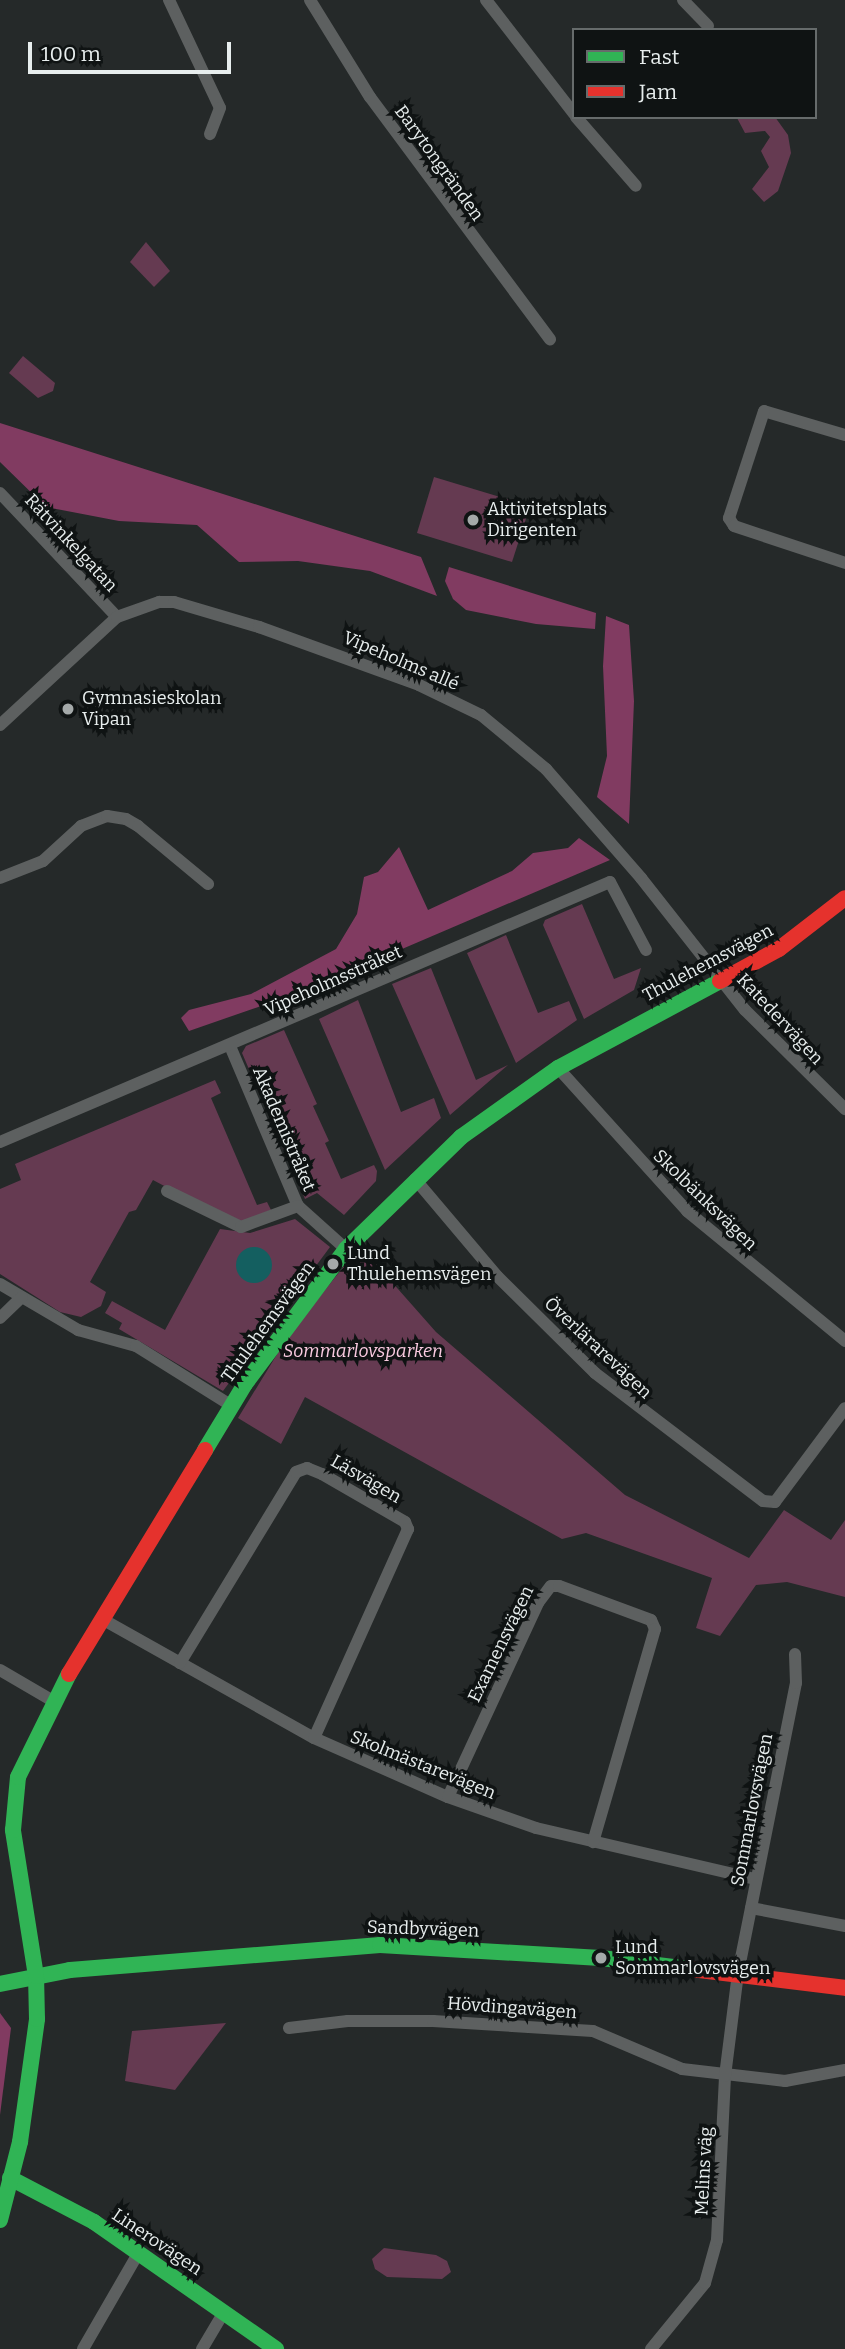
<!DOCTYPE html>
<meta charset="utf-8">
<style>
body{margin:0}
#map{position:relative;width:845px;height:2349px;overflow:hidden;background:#252929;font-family:Bitter,serif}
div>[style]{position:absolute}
.green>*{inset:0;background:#653a51}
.forest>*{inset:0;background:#813b61}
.water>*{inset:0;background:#145f60}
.round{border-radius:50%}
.street>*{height:12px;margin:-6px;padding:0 6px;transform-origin:6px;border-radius:6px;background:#5d6060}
.fast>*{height:16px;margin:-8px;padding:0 8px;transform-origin:8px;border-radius:8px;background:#30b455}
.jam>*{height:16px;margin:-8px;padding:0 8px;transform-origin:8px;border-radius:8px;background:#e5322d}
.dots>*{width:19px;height:19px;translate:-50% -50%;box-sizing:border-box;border:4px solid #0f1313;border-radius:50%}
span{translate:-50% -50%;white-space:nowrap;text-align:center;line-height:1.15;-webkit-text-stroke:7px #0f1313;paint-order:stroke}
.street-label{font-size:18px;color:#e8eeee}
.poi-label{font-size:18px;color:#e8eeee}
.left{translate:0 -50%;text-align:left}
.park-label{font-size:18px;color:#fbcbe1;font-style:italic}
.legend{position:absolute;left:572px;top:28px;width:245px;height:91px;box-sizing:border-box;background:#0f1313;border:2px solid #666b6b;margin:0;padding:9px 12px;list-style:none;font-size:21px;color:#e8eeee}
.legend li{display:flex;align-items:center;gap:14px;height:35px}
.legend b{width:35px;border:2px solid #666b6b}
.scale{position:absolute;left:28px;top:42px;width:203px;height:32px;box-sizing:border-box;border:4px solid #e8eeee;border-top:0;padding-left:9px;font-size:21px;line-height:24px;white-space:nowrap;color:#e8eeee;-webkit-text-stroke:5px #0f1313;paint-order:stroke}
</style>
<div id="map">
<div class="green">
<div style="clip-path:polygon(775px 117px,788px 135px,791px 153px,778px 191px,764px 202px,752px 189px,769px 167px,761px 151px,770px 137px,765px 131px,745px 133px,737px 118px)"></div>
<div style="clip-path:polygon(146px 242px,170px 271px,154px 287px,130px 262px)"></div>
<div style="clip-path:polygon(23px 356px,55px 383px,53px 391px,38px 398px,9px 373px)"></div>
<div style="clip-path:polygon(434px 477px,530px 506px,512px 562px,417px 533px)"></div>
<div style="clip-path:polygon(582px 904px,614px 979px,641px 968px,634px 990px,584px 1019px,543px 925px,545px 920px)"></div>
<div style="clip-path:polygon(506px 935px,538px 1013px,569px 1001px,577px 1020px,516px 1063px,467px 953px)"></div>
<div style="clip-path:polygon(431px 968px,476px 1080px,508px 1065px,450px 1115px,392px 984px)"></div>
<div style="clip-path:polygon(358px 1000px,401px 1112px,434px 1098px,441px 1118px,385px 1170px,319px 1019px)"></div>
<div style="clip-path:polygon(284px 1030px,317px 1104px,313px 1106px,329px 1141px,325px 1143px,341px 1179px,374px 1165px,377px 1171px,376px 1181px,344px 1215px,317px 1193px,305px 1199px,242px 1053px,246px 1046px)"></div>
<div style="clip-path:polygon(215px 1080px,221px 1093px,211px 1098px,257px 1205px,267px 1202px,271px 1210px,243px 1221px,226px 1219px,153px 1180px,136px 1210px,129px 1212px,90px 1282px,106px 1292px,101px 1306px,81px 1317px,60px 1312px,0 1274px,0 1189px,21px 1180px,15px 1164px)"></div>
<div style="clip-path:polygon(295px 1219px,330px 1247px,223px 1391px,119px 1329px,122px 1323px,105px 1313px,112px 1301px,165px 1330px,220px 1229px,250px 1233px)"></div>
<div style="clip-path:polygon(360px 1246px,436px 1332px,625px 1495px,749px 1558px,784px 1510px,831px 1540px,845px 1520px,845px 1597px,787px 1582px,756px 1585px,720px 1636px,696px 1628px,712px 1578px,586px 1533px,562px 1539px,305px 1397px,281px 1444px,238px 1418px,287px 1338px)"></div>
<div style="clip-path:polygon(226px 2023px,175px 2090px,125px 2081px,132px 2031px)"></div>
<div style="clip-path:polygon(384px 2248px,436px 2255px,447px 2261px,451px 2272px,442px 2279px,387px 2277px,375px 2269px,372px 2259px)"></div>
</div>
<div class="forest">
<div style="clip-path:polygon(0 423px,421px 557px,437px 596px,370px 571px,298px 561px,239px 562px,197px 525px,119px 521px,46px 507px,0 462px)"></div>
<div style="clip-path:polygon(449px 567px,596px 613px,595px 629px,536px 624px,466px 610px,453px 599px,445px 581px)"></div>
<div style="clip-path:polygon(606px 616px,629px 625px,634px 701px,629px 824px,597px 797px,607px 756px,603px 666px)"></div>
<div style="clip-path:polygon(579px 838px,610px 860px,304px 991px,189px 1031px,181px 1018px,189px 1010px,251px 994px,336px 949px,357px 914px,364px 877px,378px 872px,399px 847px,428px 910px,512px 871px,533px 853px,568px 848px)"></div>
<div style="clip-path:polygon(0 2013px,11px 2028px,0 2115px)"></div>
</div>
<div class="water">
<div class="round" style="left:236px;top:1247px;width:36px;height:36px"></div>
</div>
<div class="street">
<div style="left:169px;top:0;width:119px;rotate:64.7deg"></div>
<div style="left:220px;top:108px;width:28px;rotate:111deg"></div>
<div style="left:310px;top:0;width:114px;rotate:58.3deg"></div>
<div style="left:370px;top:97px;width:302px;rotate:53.4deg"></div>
<div style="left:486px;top:0;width:144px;rotate:52.3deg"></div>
<div style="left:683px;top:0;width:36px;rotate:46deg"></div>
<div style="left:576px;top:117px;width:91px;rotate:49deg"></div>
<div style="left:845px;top:435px;width:84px;rotate:-163.5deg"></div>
<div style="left:764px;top:411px;width:113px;rotate:108.1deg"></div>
<div style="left:729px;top:518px;width:9px;rotate:58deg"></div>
<div style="left:734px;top:526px;width:117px;rotate:18.4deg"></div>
<div style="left:0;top:493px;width:170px;rotate:46.7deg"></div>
<div style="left:0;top:725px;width:159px;rotate:-42.7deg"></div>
<div style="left:117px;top:617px;width:45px;rotate:-19.7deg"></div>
<div style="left:159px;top:602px;width:15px"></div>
<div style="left:174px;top:602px;width:89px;rotate:16.4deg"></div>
<div style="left:259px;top:627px;width:170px;rotate:19.9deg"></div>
<div style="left:419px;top:685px;width:69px;rotate:25.8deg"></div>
<div style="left:481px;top:715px;width:85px;rotate:39.7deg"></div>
<div style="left:546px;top:769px;width:145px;rotate:48.9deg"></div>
<div style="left:641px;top:878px;width:168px;rotate:51.8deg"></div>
<div style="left:745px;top:1010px;width:141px;rotate:44.7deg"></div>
<div style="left:0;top:878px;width:46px;rotate:-21.6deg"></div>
<div style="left:43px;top:861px;width:52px;rotate:-42.6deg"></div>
<div style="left:81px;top:826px;width:28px;rotate:-21deg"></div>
<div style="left:107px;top:816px;width:19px;rotate:9deg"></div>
<div style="left:126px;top:819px;width:14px;rotate:30deg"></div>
<div style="left:138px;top:826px;width:91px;rotate:39.6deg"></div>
<div style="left:230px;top:1046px;width:174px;rotate:67deg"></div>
<div style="left:298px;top:1206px;width:64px;rotate:41.9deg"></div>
<div style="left:558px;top:1068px;width:193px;rotate:47.9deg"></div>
<div style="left:687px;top:1211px;width:205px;rotate:39.4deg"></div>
<div style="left:0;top:1142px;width:663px;rotate:-23.09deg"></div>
<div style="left:610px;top:882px;width:77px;rotate:62.1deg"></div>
<div style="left:415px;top:1179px;width:127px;rotate:49.8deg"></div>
<div style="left:497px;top:1276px;width:138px;rotate:44.7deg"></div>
<div style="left:595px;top:1373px;width:211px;rotate:37.3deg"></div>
<div style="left:763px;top:1501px;width:12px;rotate:5deg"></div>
<div style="left:775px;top:1502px;width:117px;rotate:-53.3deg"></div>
<div style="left:167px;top:1191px;width:82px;rotate:25.9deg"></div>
<div style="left:241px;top:1227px;width:61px;rotate:-20.2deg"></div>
<div style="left:0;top:1284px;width:91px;rotate:30.5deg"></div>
<div style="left:78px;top:1330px;width:60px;rotate:15.4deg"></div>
<div style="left:136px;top:1346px;width:113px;rotate:32deg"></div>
<div style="left:0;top:1318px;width:30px;rotate:-44deg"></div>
<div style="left:102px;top:1619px;width:243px;rotate:29.3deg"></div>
<div style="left:314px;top:1738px;width:146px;rotate:23.8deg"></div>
<div style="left:448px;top:1797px;width:93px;rotate:19.4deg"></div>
<div style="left:536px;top:1828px;width:226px;rotate:13.1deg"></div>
<div style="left:180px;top:1663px;width:223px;rotate:-58.7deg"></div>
<div style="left:296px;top:1472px;width:12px;rotate:-20deg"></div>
<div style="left:307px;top:1468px;width:16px;rotate:22deg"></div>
<div style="left:322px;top:1474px;width:96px;rotate:30deg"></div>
<div style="left:405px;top:1522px;width:8px;rotate:67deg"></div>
<div style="left:408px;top:1529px;width:229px;rotate:114.2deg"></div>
<div style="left:0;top:1670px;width:61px;rotate:30.3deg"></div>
<div style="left:448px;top:1797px;width:214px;rotate:-65.1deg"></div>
<div style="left:538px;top:1603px;width:21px;rotate:-53deg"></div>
<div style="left:551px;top:1586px;width:8px"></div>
<div style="left:559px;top:1586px;width:98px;rotate:20.3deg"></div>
<div style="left:651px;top:1620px;width:10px;rotate:66deg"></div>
<div style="left:655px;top:1629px;width:222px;rotate:106.2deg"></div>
<div style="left:751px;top:1908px;width:96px;rotate:10.8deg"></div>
<div style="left:289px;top:2028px;width:59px;rotate:-6.8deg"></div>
<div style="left:348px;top:2021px;width:85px"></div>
<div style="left:433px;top:2021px;width:160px;rotate:3.6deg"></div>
<div style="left:593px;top:2031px;width:97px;rotate:23.1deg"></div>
<div style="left:682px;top:2069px;width:104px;rotate:6.6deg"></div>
<div style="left:785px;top:2081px;width:61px;rotate:-10.4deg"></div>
<div style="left:83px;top:2349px;width:112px;rotate:-60deg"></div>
<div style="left:202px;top:2349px;width:43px;rotate:-59.3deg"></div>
<div style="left:651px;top:2349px;width:85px;rotate:-50.7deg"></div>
<div style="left:705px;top:2283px;width:45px;rotate:-74.4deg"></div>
<div style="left:717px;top:2240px;width:164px;rotate:-87.2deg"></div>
<div style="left:725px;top:2076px;width:104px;rotate:-82.8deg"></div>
<div style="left:738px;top:1973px;width:296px;rotate:-78.7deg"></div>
<div style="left:796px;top:1683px;width:29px;rotate:-92deg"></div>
</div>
<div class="fast">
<div style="left:205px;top:1450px;width:77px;rotate:-58.8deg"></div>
<div style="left:245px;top:1384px;width:169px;rotate:-53.2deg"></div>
<div style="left:346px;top:1249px;width:161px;rotate:-44.2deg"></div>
<div style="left:461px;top:1137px;width:119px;rotate:-35.4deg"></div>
<div style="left:558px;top:1068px;width:184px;rotate:-28.2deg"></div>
<div style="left:0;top:1984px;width:71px;rotate:-11.3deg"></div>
<div style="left:70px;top:1970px;width:311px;rotate:-4.6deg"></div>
<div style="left:380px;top:1945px;width:221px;rotate:3.4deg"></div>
<div style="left:601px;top:1958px;width:91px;rotate:7deg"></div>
<div style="left:10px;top:2178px;width:95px;rotate:27.6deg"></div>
<div style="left:94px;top:2222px;width:222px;rotate:34.9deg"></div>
<div style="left:0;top:2220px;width:81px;rotate:-75.6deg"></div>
<div style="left:20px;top:2142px;width:124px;rotate:-82.1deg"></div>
<div style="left:37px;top:2019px;width:43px;rotate:-91.3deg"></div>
<div style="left:36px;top:1976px;width:148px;rotate:-99deg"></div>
<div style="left:13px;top:1830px;width:53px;rotate:-84.6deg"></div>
<div style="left:18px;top:1777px;width:115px;rotate:-63.7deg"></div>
</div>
<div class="jam">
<div style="left:720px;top:981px;width:67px;rotate:-28.5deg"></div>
<div style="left:779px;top:949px;width:83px;rotate:-37.7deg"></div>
<div style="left:69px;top:1674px;width:262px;rotate:-58.7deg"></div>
<div style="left:691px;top:1969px;width:155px;rotate:7deg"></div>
</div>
<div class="dots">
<div style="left:473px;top:520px;background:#a4a9a9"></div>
<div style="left:68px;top:709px;background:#a4a9a9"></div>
<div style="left:333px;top:1264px;background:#a4a9a9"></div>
<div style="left:601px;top:1958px;background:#a4a9a9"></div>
</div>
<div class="street-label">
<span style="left:439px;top:163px;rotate:54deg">Barytongränden</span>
<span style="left:71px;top:543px;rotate:47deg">Rätvinkelgatan</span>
<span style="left:401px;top:661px;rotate:23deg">Vipeholms allé</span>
<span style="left:708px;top:963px;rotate:-28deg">Thulehemsvägen</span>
<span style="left:333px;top:981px;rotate:-24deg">Vipeholmsstråket</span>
<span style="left:780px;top:1019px;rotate:47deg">Katedervägen</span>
<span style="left:284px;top:1129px;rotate:67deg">Akademistråket</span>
<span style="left:705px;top:1200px;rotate:44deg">Skolbänksvägen</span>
<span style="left:268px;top:1322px;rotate:-54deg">Thulehemsvägen</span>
<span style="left:598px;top:1348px;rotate:43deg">Överlärarevägen</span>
<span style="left:366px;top:1479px;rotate:30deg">Läsvägen</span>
<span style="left:501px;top:1644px;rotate:-64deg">Examensvägen</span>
<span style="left:423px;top:1765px;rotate:22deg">Skolmästarevägen</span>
<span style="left:752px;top:1810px;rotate:-79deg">Sommarlovsvägen</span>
<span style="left:423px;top:1929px;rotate:2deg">Sandbyvägen</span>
<span style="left:512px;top:2008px;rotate:4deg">Hövdingavägen</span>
<span style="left:704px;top:2171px;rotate:-87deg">Melins väg</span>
<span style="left:157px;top:2242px;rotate:34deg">Linerovägen</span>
</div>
<div class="poi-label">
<span class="left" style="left:487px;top:520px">Aktivitetsplats<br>Dirigenten</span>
<span class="left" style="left:82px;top:709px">Gymnasieskolan<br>Vipan</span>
<span class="left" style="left:347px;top:1264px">Lund<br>Thulehemsvägen</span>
<span class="left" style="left:615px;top:1958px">Lund<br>Sommarlovsvägen</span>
</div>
<div class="park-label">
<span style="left:363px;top:1351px">Sommarlovsparken</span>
</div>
<ul class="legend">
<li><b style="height:9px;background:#30b455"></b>Fast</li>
<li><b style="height:9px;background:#e5322d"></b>Jam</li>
</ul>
<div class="scale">100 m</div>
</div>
